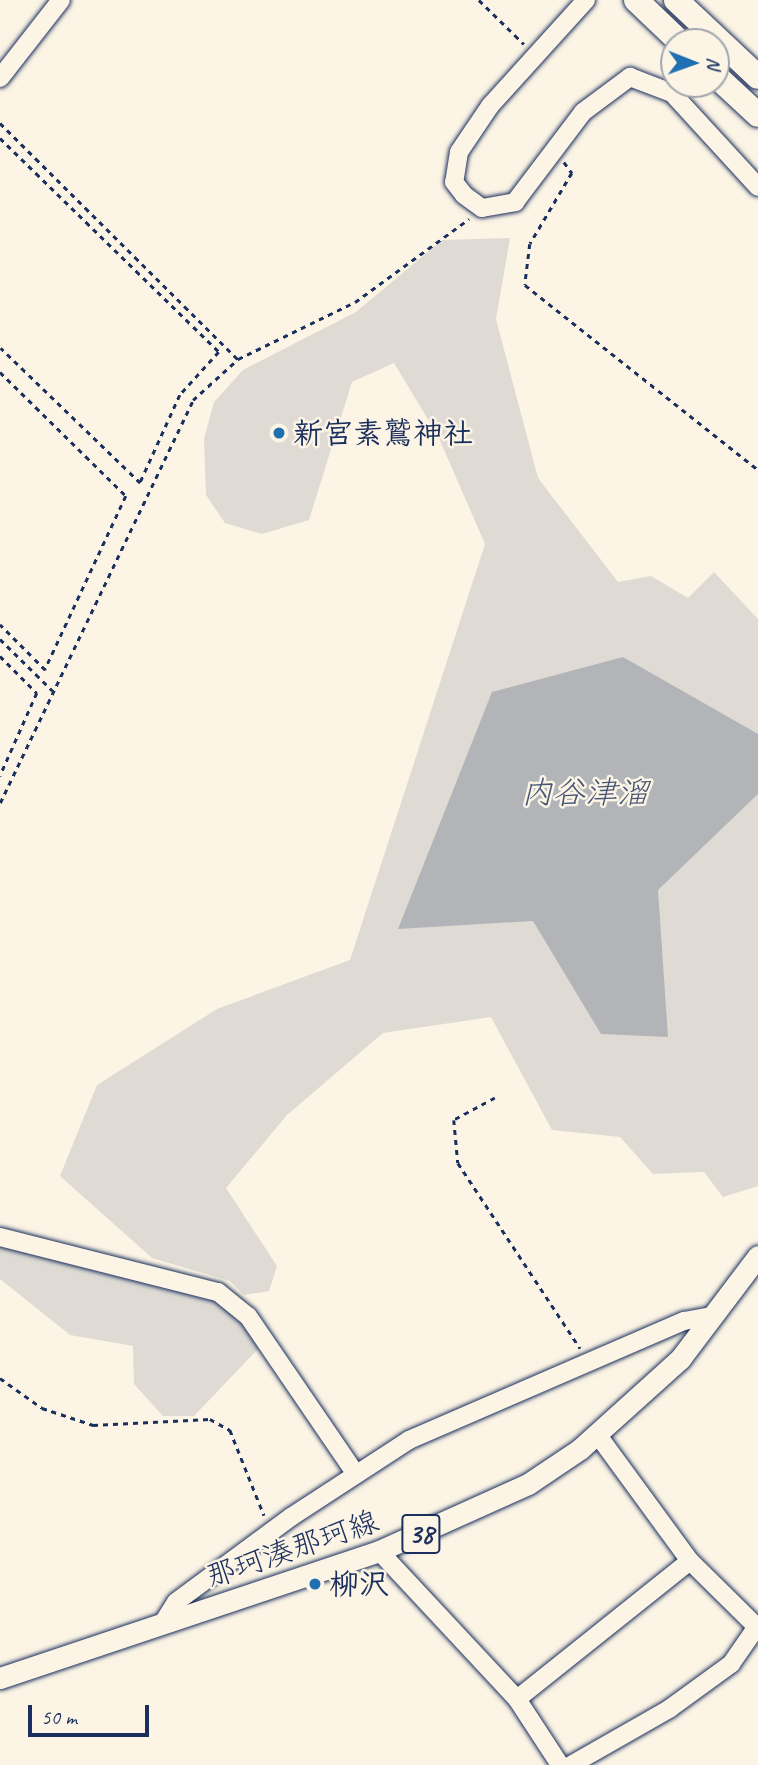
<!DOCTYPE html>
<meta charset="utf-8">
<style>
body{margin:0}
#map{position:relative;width:758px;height:1765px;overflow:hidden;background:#fcf5e5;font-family:Caveat,"Klee One",sans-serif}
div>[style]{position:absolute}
.green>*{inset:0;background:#dfdbd4}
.water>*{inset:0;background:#b2b4b8}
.path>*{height:2.5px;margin-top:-1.25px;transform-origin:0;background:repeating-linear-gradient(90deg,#1b2f5e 0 5px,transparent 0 10px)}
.roads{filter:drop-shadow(0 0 2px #1b2f5e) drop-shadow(0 0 2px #1b2f5e)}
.minor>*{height:18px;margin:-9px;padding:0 9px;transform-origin:9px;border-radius:9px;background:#fcf5e5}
.major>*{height:21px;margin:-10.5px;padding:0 10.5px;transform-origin:10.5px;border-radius:10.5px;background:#fcf5e5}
.highway>*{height:24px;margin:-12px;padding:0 12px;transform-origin:12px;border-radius:12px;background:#fcf5e5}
.dots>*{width:19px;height:19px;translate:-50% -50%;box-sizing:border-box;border:4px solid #fcf5e5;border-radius:50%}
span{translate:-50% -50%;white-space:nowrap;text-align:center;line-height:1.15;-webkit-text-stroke:5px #fcf5e5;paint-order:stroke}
.shield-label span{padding:2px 5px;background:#fcf5e5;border:2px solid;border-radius:5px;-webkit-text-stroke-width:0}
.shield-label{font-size:28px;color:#1b2f5e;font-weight:700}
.poi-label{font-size:30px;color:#1b2f5e;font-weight:700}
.left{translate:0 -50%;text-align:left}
.street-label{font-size:30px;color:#1b2f5e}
.water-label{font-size:32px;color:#485779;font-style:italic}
.north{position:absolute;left:660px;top:28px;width:70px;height:70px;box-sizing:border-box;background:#fcf5e5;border:2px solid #a2a6af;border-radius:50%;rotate:91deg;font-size:19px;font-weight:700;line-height:28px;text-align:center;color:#1b2f5e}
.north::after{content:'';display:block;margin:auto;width:24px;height:32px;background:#1f6fb2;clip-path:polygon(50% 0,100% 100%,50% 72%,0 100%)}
.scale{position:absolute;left:28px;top:1705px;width:121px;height:32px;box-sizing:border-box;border:4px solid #1b2f5e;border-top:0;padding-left:9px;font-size:21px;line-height:24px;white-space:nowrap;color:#1b2f5e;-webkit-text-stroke:5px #fcf5e5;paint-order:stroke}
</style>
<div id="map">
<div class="green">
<div style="clip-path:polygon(510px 238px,496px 319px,538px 478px,618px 582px,651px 576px,688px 598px,714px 572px,758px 619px,758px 1186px,723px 1197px,704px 1172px,653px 1174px,620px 1137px,552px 1130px,491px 1017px,383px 1033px,287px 1115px,226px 1188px,277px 1266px,269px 1291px,244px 1295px,230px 1281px,152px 1258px,60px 1176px,97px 1085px,217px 1009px,350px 960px,485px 544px,438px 436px,394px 363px,352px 382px,309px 520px,262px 534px,225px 523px,206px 495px,204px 439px,214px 402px,243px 370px,356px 312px,442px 240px)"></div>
<div style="clip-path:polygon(0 1238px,214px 1301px,245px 1323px,258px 1349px,194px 1416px,163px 1416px,134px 1384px,133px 1346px,70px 1335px,0 1279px)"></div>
</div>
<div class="water">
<div style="clip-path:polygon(623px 657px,758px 734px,758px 794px,658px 890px,668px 1037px,601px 1034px,533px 921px,398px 929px,492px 692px)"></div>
</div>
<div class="path">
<div style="left:479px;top:0;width:63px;rotate:44.4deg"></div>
<div style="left:0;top:123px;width:335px;rotate:44.8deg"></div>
<div style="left:0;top:138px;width:306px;rotate:44.3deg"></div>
<div style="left:219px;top:352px;width:58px;rotate:132.2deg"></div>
<div style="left:180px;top:395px;width:97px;rotate:114.4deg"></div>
<div style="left:140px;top:483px;width:194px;rotate:-136deg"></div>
<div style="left:564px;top:162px;width:14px;rotate:54deg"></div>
<div style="left:572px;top:173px;width:82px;rotate:120.6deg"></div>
<div style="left:530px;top:244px;width:41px;rotate:97deg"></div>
<div style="left:525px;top:285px;width:298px;rotate:38.4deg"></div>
<div style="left:0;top:372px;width:177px;rotate:44.5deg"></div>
<div style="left:126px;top:496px;width:192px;rotate:115deg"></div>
<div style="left:45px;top:670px;width:64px;rotate:-135deg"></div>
<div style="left:0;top:639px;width:74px;rotate:44.5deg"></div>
<div style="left:0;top:656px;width:52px;rotate:45deg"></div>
<div style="left:37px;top:693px;width:91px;rotate:114deg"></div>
<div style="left:0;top:803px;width:447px;rotate:-64.4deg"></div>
<div style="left:193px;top:400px;width:61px;rotate:-42.3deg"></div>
<div style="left:238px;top:359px;width:130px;rotate:-26deg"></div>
<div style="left:355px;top:302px;width:141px;rotate:-36.1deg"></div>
<div style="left:495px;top:1098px;width:47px;rotate:151.8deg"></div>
<div style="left:454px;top:1120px;width:43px;rotate:84.7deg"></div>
<div style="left:458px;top:1163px;width:222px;rotate:56.6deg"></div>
<div style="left:0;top:1378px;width:52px;rotate:35.5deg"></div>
<div style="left:42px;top:1408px;width:54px;rotate:18.4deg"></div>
<div style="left:93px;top:1425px;width:117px;rotate:-2.9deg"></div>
<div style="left:210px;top:1419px;width:23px;rotate:29deg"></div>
<div style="left:230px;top:1430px;width:92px;rotate:68.2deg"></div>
</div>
<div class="roads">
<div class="minor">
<div style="left:586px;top:0;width:143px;rotate:132.2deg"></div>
<div style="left:490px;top:106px;width:55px;rotate:124deg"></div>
<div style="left:459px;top:152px;width:30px;rotate:99deg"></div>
<div style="left:454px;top:182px;width:16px;rotate:52deg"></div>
<div style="left:464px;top:195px;width:22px;rotate:36deg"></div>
<div style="left:482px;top:208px;width:34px;rotate:-10deg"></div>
<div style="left:515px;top:202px;width:113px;rotate:-52.9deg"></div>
<div style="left:583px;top:112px;width:59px;rotate:-36.7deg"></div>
<div style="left:630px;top:77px;width:45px;rotate:20.9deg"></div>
<div style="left:672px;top:93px;width:127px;rotate:47.5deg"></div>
<div style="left:0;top:78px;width:99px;rotate:-52deg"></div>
<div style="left:0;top:1237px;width:225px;rotate:14.2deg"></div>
<div style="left:218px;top:1292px;width:38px;rotate:39deg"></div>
<div style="left:248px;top:1316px;width:190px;rotate:55.7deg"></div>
<div style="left:597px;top:1434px;width:157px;rotate:53.8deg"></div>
<div style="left:690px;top:1561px;width:94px;rotate:44.6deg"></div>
<div style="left:379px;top:1551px;width:202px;rotate:47deg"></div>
<div style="left:517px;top:1699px;width:79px;rotate:56.9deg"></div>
<div style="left:161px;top:1626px;width:28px;rotate:-58deg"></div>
<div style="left:176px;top:1602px;width:143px;rotate:-36.5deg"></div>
<div style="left:291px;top:1517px;width:141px;rotate:-33.1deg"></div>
<div style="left:409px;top:1440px;width:300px;rotate:-23.4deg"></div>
<div style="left:684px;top:1321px;width:29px;rotate:-10deg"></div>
<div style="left:517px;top:1699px;width:221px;rotate:-38.6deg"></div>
<div style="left:571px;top:1765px;width:113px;rotate:-29.7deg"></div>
<div style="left:669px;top:1709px;width:77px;rotate:-36deg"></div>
<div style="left:731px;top:1664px;width:47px;rotate:-55.3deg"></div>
</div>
<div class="major">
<div style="left:0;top:1678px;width:400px;rotate:-18.5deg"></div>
<div style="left:379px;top:1551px;width:163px;rotate:-24.2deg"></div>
<div style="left:528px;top:1484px;width:63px;rotate:-33.9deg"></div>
<div style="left:580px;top:1449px;width:135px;rotate:-42deg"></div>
<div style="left:680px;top:1359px;width:129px;rotate:-52.9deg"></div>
</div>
<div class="highway">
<div style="left:636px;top:0;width:61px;rotate:43.7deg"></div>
<div style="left:676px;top:0;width:112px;rotate:43.2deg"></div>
<div style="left:716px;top:76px;width:57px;rotate:42.9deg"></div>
</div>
</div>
<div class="dots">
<div style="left:279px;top:433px;background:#1f6fb2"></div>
<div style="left:315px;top:1584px;background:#1f6fb2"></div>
</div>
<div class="shield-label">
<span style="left:421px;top:1534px">38</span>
</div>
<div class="poi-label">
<span class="left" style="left:293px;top:433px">新宮素鷲神社</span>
<span class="left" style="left:329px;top:1584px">柳沢</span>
</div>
<div class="street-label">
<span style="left:292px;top:1549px;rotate:-19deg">那珂湊那珂線</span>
</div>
<div class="water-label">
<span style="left:585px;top:793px">内谷津溜</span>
</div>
<div class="north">N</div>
<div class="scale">50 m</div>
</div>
